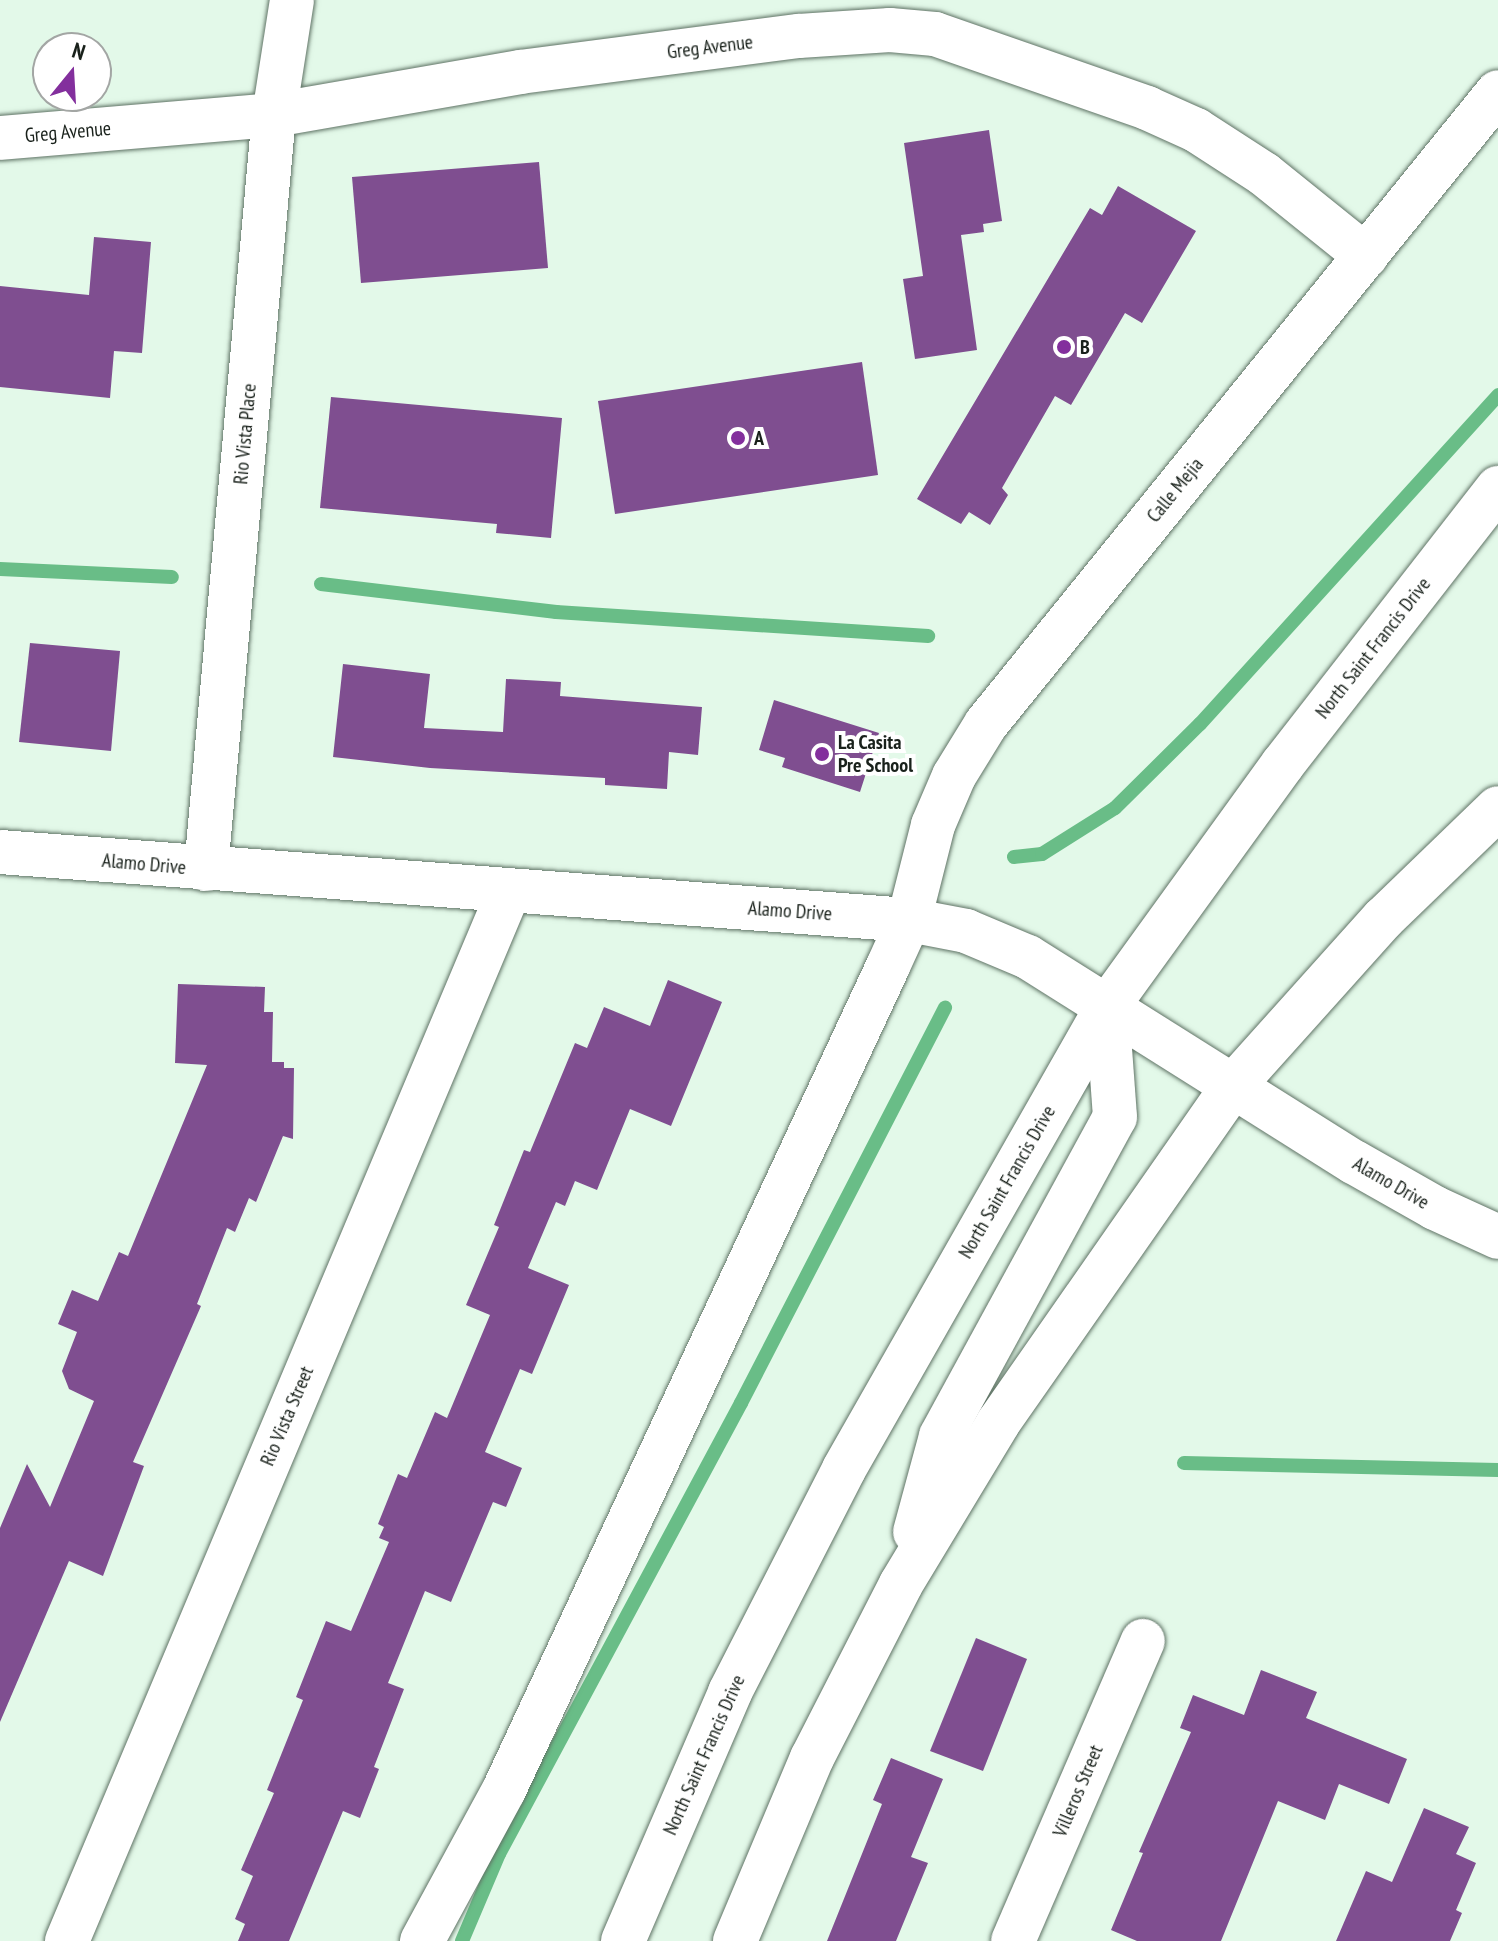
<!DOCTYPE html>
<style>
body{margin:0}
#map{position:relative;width:1498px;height:1941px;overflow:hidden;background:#e3f9e9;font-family:"PT Sans Narrow",sans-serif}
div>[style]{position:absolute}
.stream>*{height:14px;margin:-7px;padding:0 7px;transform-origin:7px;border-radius:7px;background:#69bd87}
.building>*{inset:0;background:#7f4e90}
.roads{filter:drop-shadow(0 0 2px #5f7365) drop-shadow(0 0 2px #5f7365)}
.minor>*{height:44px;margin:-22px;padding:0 22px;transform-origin:22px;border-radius:22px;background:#fff}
.highway>*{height:44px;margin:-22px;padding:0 22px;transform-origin:22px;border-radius:22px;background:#fff}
.dots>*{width:22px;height:22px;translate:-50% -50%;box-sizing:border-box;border:4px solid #fff;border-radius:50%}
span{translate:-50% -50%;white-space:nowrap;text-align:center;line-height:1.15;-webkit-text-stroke:8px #fff;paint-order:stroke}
.street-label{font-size:20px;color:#19211b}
.poi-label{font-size:20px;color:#19211b;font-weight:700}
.left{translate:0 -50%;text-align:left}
.north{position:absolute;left:32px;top:32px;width:80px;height:80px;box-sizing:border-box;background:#fff;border:2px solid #a3a6a4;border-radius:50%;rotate:18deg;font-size:22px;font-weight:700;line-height:32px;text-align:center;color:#19211b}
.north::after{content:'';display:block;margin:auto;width:28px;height:36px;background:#832f9d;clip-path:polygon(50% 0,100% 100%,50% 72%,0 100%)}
</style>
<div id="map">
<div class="stream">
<div style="left:0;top:569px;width:172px;rotate:2.7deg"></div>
<div style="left:321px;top:584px;width:237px;rotate:6.8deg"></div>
<div style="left:556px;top:612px;width:373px;rotate:3.7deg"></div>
<div style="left:1014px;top:857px;width:28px;rotate:-6deg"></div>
<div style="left:1042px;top:854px;width:86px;rotate:-32.2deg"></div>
<div style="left:1115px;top:808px;width:120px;rotate:-44.7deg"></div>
<div style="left:1200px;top:724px;width:444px;rotate:-47.8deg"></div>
<div style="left:1184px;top:1463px;width:314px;rotate:1.3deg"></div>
<div style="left:462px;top:1941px;width:95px;rotate:-67deg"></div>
<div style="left:499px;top:1854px;width:512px;rotate:-61.78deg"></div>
<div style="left:741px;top:1403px;width:445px;rotate:-62.7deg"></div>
</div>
<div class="building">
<div style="clip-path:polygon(989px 130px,1002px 221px,983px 224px,984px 232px,961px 235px,977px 350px,915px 359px,903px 279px,923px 276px,904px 143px)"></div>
<div style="clip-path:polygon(539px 162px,548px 268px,361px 283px,352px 177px)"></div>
<div style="clip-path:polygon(1118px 186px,1196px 231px,1142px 323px,1125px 313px,1071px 405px,1055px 396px,1002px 488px,1008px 495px,990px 525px,969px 512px,961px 524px,917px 499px,1090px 208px,1102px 215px)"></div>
<div style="clip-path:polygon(94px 237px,151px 242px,142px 353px,114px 351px,110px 398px,0 387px,0 286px,89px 295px)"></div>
<div style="clip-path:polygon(862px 362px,878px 475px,615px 514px,598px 401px)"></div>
<div style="clip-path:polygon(331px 397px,562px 418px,551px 538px,496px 533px,497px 524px,320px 508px)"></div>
<div style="clip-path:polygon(30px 643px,120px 651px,111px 751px,19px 742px)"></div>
<div style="clip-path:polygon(343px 664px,430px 674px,424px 728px,503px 732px,506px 679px,561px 682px,560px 696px,702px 707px,698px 755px,669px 752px,667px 789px,605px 785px,605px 778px,430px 768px,333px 757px)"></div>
<div style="clip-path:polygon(774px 700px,879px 733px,860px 792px,782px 767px,785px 758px,759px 750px)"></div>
<div style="clip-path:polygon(668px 980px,722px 1002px,671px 1126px,630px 1109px,597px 1190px,575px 1181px,565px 1206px,556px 1202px,528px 1268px,569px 1285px,532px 1374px,520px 1369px,485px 1452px,522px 1468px,506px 1507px,493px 1502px,451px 1602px,425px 1591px,388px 1683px,404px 1689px,374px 1767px,379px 1769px,360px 1818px,343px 1811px,289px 1941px,238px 1941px,245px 1924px,235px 1919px,253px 1876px,241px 1870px,274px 1793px,267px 1790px,303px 1700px,296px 1697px,326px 1621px,351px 1631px,389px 1542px,379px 1538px,384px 1527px,378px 1524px,398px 1474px,407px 1478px,435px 1412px,447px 1418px,490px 1315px,466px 1305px,499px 1227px,494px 1225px,524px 1150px,530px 1152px,575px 1043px,587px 1048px,604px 1007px,650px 1026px)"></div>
<div style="clip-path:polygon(178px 984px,265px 987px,264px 1012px,273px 1012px,272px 1062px,284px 1062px,284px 1068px,294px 1068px,293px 1139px,283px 1136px,256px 1202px,249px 1198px,235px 1232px,227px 1228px,197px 1304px,201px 1306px,133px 1462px,144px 1466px,103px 1576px,69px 1561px,0 1722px,0 1528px,27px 1464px,50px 1507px,94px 1401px,69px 1389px,62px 1371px,77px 1332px,58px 1324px,72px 1290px,98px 1301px,119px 1252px,128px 1256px,207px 1065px,175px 1063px)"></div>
<div style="clip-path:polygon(976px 1638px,1027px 1659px,983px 1771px,930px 1751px)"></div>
<div style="clip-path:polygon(1261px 1670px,1317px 1692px,1306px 1718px,1407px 1759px,1389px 1804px,1339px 1784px,1325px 1820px,1278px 1801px,1221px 1941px,1137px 1941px,1111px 1930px,1143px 1853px,1139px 1852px,1191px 1732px,1180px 1728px,1193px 1695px,1244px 1715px)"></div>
<div style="clip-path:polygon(891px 1758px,943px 1779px,911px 1857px,928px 1863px,896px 1941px,827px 1941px,882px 1804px,873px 1800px)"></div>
<div style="clip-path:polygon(1424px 1808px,1469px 1827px,1456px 1854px,1476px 1863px,1456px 1910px,1462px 1913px,1450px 1941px,1336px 1941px,1366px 1871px,1392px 1882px)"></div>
</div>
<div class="roads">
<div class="minor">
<div style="left:0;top:138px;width:275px;rotate:-4.8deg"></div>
<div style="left:274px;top:115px;width:250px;rotate:-9.9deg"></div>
<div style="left:520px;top:72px;width:281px;rotate:-7.4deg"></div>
<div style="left:799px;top:36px;width:91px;rotate:-3.8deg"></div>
<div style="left:890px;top:30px;width:45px;rotate:5.1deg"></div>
<div style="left:935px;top:34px;width:225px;rotate:19.2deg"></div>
<div style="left:1147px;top:108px;width:54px;rotate:24.2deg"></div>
<div style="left:1196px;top:130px;width:81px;rotate:32.9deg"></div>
<div style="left:1264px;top:174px;width:131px;rotate:38.8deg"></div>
<div style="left:0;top:852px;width:912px;rotate:4.28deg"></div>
<div style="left:909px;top:920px;width:58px;rotate:10.9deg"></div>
<div style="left:966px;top:931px;width:67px;rotate:22.8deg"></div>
<div style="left:1028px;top:957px;width:385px;rotate:32.2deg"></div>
<div style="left:1354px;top:1162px;width:93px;rotate:29.6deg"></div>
<div style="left:1435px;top:1208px;width:69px;rotate:24.7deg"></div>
<div style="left:206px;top:869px;width:757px;rotate:-84.85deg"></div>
<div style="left:274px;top:115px;width:116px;rotate:-81.1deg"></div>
<div style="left:67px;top:1941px;width:1139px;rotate:-67.17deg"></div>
<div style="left:422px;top:1941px;width:172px;rotate:-61.5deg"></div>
<div style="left:504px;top:1790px;width:909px;rotate:-65.01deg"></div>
<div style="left:888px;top:966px;width:51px;rotate:-65.5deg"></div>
<div style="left:909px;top:920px;width:98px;rotate:-75.8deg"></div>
<div style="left:933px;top:825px;width:53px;rotate:-66.8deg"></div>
<div style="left:954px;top:776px;width:61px;rotate:-58.4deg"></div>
<div style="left:986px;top:724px;width:813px;rotate:-50.99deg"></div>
<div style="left:1013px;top:1941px;width:327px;rotate:-66.6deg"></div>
</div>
<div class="highway">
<div style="left:915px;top:1532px;width:99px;rotate:-74.8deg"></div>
<div style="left:941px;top:1436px;width:363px;rotate:-61.4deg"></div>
<div style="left:1115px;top:1117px;width:110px;rotate:-94.2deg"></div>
<div style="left:623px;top:1941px;width:271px;rotate:-66.7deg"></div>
<div style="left:730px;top:1692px;width:250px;rotate:-62.9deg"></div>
<div style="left:844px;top:1469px;width:532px;rotate:-60.35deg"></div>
<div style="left:1107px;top:1007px;width:300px;rotate:-54.1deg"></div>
<div style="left:1283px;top:764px;width:350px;rotate:-52.1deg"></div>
<div style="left:735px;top:1941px;width:199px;rotate:-67.2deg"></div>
<div style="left:812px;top:1758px;width:195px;rotate:-62.9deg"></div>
<div style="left:901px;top:1584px;width:188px;rotate:-58.9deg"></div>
<div style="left:998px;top:1423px;width:411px;rotate:-55.1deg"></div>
<div style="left:1233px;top:1086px;width:226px;rotate:-48.1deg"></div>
<div style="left:1384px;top:918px;width:158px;rotate:-44deg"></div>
</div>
</div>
<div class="dots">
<div style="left:1064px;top:347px;background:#832f9d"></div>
<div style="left:738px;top:438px;background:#832f9d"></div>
<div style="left:822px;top:754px;background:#832f9d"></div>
</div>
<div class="street-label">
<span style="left:710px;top:47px;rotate:-7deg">Greg Avenue</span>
<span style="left:68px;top:132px;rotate:-5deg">Greg Avenue</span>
<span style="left:245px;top:434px;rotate:-85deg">Rio Vista Place</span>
<span style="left:1175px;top:490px;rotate:-51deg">Calle Mejia</span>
<span style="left:1373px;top:648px;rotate:-52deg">North Saint Francis Drive</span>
<span style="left:144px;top:864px;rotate:5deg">Alamo Drive</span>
<span style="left:790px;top:911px;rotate:4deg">Alamo Drive</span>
<span style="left:1007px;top:1182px;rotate:-60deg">North Saint Francis Drive</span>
<span style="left:1391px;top:1183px;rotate:30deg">Alamo Drive</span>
<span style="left:287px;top:1416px;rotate:-67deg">Rio Vista Street</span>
<span style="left:704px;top:1755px;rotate:-66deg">North Saint Francis Drive</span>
<span style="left:1078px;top:1791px;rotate:-67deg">Villeros Street</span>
</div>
<div class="poi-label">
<span class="left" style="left:1080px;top:347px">B</span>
<span class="left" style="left:754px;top:438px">A</span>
<span class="left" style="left:838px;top:754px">La Casita<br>Pre School</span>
</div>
<div class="north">N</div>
</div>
